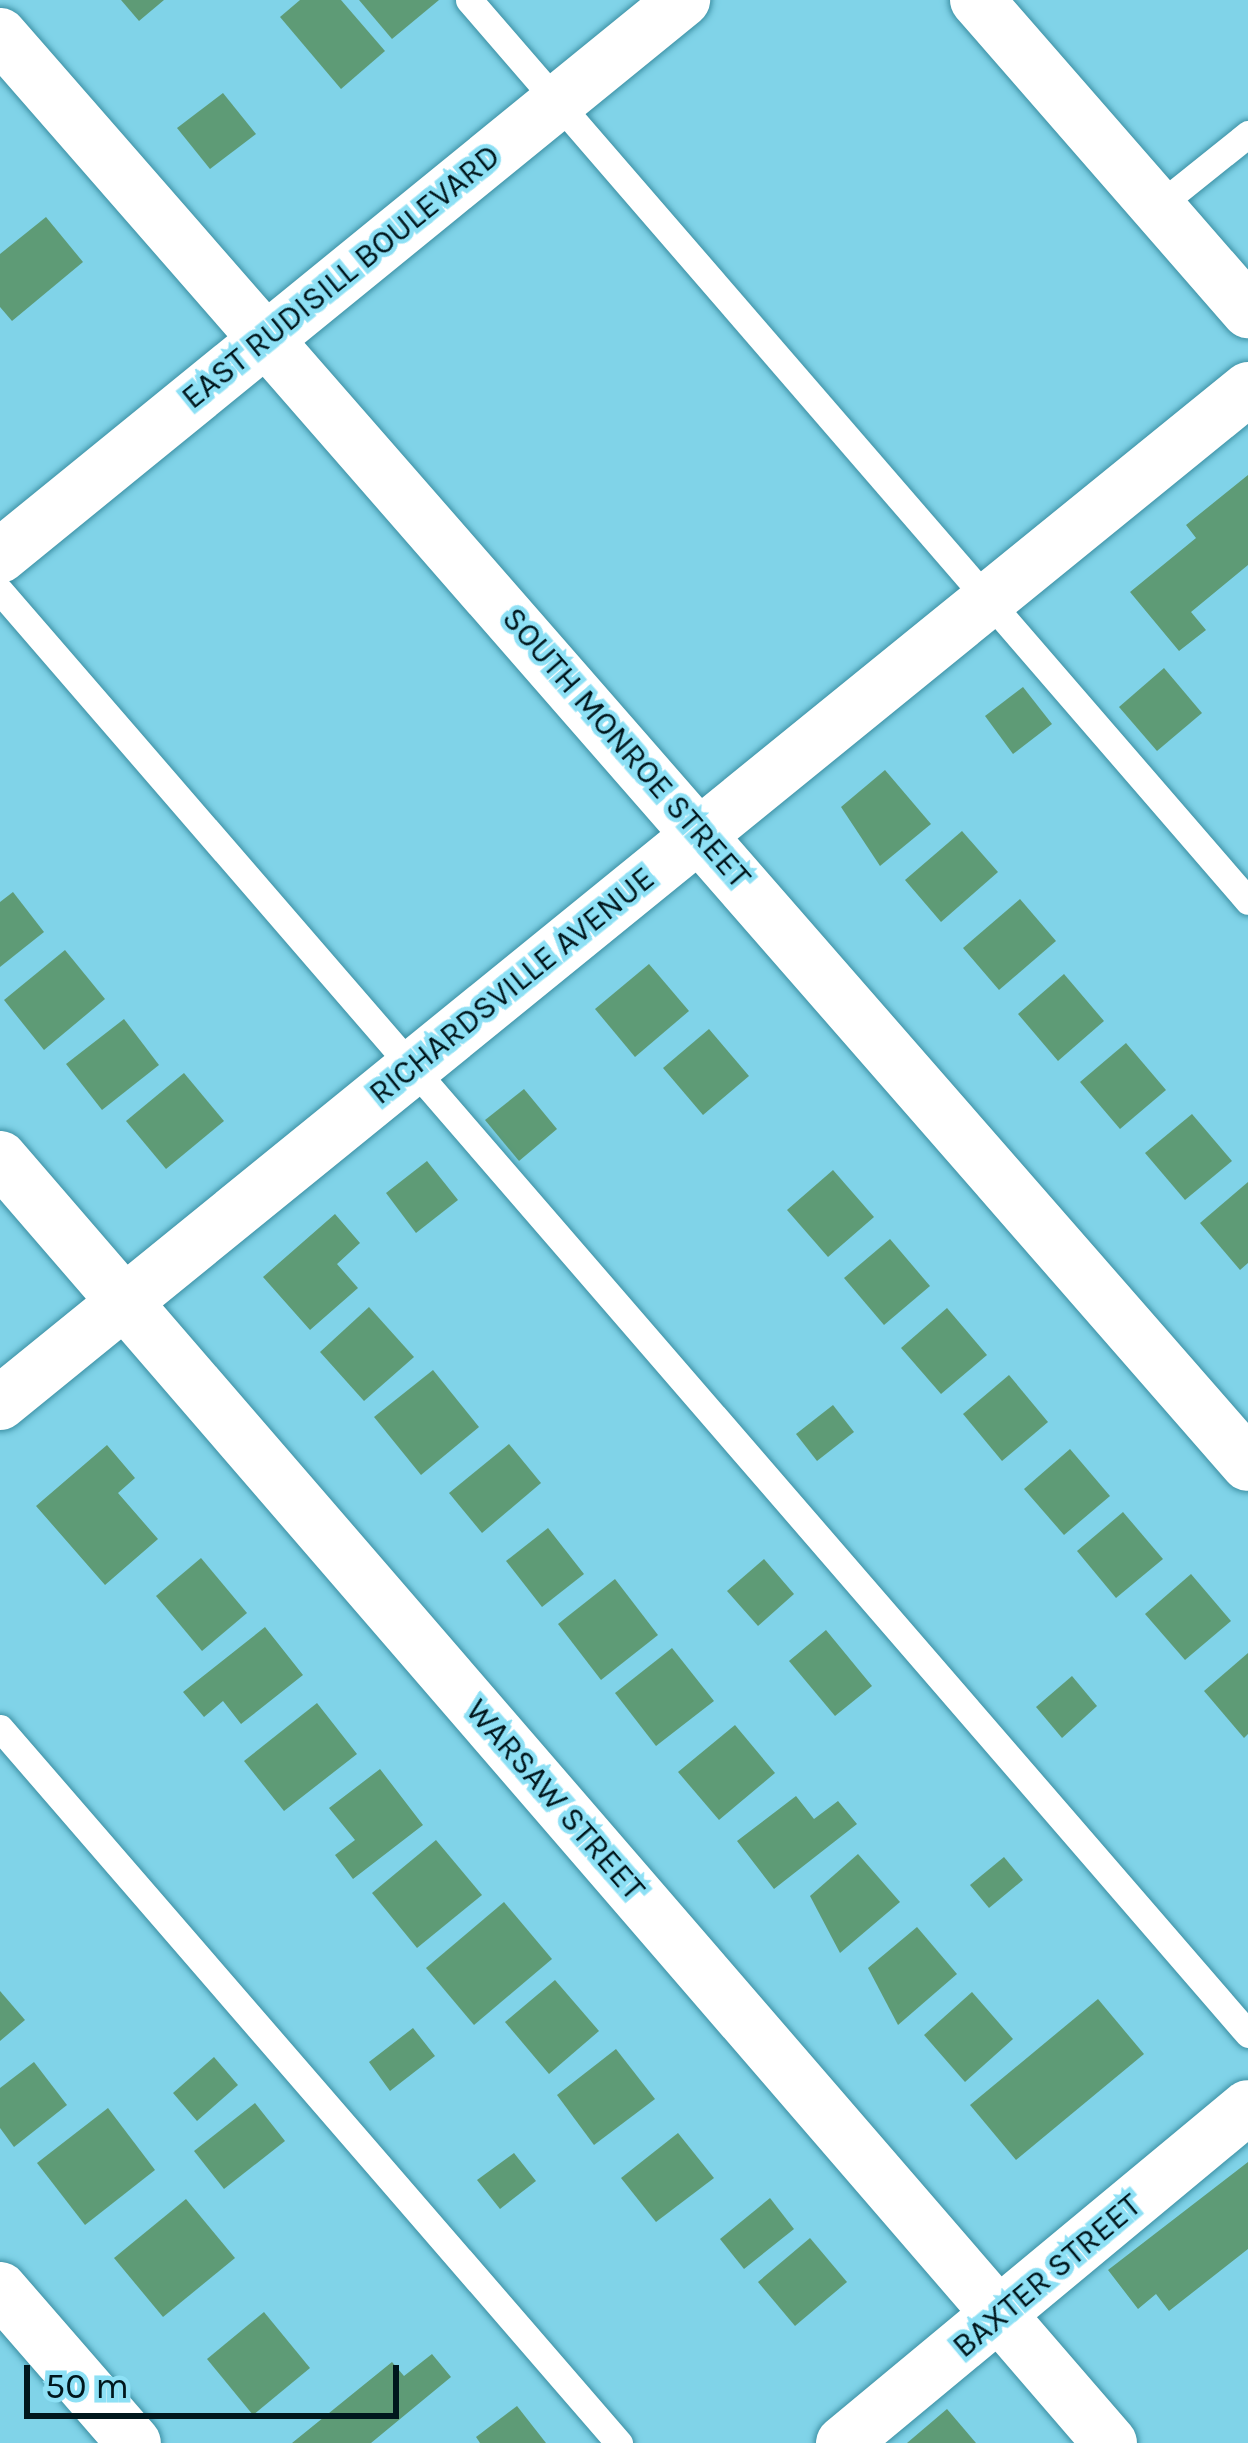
<!DOCTYPE html>
<style>
body{margin:0}
#map{position:relative;width:1248px;height:2443px;overflow:hidden;background:#80d3e8;font-family:Karla,sans-serif}
div>[style]{position:absolute}
.building>*{inset:0;background:#5e9b76}
.roads{filter:drop-shadow(0 0 3px #3b8fa3) drop-shadow(0 0 3px #3b8fa3)}
.lane>*{height:27px;margin:-13.5px;padding:0 13.5px;transform-origin:13.5px;border-radius:13.5px;background:#fff}
.street>*{height:54px;margin:-27px;padding:0 27px;transform-origin:27px;border-radius:27px;background:#fff}
span{translate:-50% -50%;white-space:nowrap;text-align:center;line-height:1.15;-webkit-text-stroke:9px #8de0f5;paint-order:stroke}
.street-label{font-size:33px;color:#00171d}
.scale{position:absolute;left:24px;top:2365px;width:375px;height:54px;box-sizing:border-box;border:6px solid #00171d;border-top:0;padding-left:15px;font-size:36px;line-height:42px;white-space:nowrap;color:#00171d;-webkit-text-stroke:9px #8de0f5;paint-order:stroke}
</style>
<div id="map">
<div class="building">
<div style="clip-path:polygon(121px 0,164px 0,139px 21px)"></div>
<div style="clip-path:polygon(300px 0,341px 0,385px 51px,341px 89px,280px 17px)"></div>
<div style="clip-path:polygon(359px 0,439px 0,392px 39px)"></div>
<div style="clip-path:polygon(223px 93px,256px 134px,210px 169px,177px 128px)"></div>
<div style="clip-path:polygon(46px 217px,83px 262px,12px 321px,0 307px,0 254px)"></div>
<div style="clip-path:polygon(1248px 475px,1248px 565px,1191px 612px,1206px 630px,1179px 651px,1130px 592px,1196px 538px,1186px 525px)"></div>
<div style="clip-path:polygon(1164px 668px,1202px 713px,1157px 751px,1119px 707px)"></div>
<div style="clip-path:polygon(1023px 687px,1052px 724px,1013px 754px,985px 716px)"></div>
<div style="clip-path:polygon(885px 770px,931px 824px,880px 866px,841px 807px)"></div>
<div style="clip-path:polygon(962px 831px,998px 872px,941px 922px,905px 880px)"></div>
<div style="clip-path:polygon(13px 892px,44px 932px,0 967px,0 902px)"></div>
<div style="clip-path:polygon(1020px 899px,1056px 941px,999px 990px,963px 948px)"></div>
<div style="clip-path:polygon(65px 950px,105px 999px,44px 1050px,4px 1000px)"></div>
<div style="clip-path:polygon(649px 964px,689px 1011px,635px 1057px,595px 1009px)"></div>
<div style="clip-path:polygon(1064px 974px,1104px 1021px,1058px 1061px,1018px 1014px)"></div>
<div style="clip-path:polygon(124px 1019px,159px 1065px,102px 1110px,66px 1064px)"></div>
<div style="clip-path:polygon(709px 1029px,749px 1076px,703px 1115px,663px 1068px)"></div>
<div style="clip-path:polygon(1126px 1043px,1166px 1090px,1120px 1129px,1080px 1082px)"></div>
<div style="clip-path:polygon(184px 1073px,224px 1121px,166px 1169px,126px 1121px)"></div>
<div style="clip-path:polygon(524px 1089px,557px 1129px,519px 1161px,485px 1120px)"></div>
<div style="clip-path:polygon(1192px 1114px,1232px 1161px,1185px 1200px,1145px 1153px)"></div>
<div style="clip-path:polygon(427px 1161px,458px 1200px,416px 1233px,386px 1193px)"></div>
<div style="clip-path:polygon(833px 1170px,874px 1217px,828px 1257px,787px 1210px)"></div>
<div style="clip-path:polygon(1248px 1182px,1248px 1263px,1240px 1270px,1200px 1223px)"></div>
<div style="clip-path:polygon(335px 1214px,360px 1243px,337px 1264px,358px 1288px,310px 1330px,263px 1277px)"></div>
<div style="clip-path:polygon(890px 1239px,930px 1286px,884px 1325px,844px 1278px)"></div>
<div style="clip-path:polygon(369px 1307px,414px 1357px,364px 1401px,320px 1352px)"></div>
<div style="clip-path:polygon(947px 1308px,987px 1355px,941px 1394px,901px 1348px)"></div>
<div style="clip-path:polygon(433px 1370px,479px 1427px,421px 1475px,374px 1417px)"></div>
<div style="clip-path:polygon(1009px 1375px,1048px 1422px,1002px 1461px,963px 1414px)"></div>
<div style="clip-path:polygon(833px 1405px,854px 1432px,817px 1461px,796px 1434px)"></div>
<div style="clip-path:polygon(509px 1444px,541px 1483px,482px 1533px,449px 1493px)"></div>
<div style="clip-path:polygon(107px 1445px,135px 1478px,118px 1493px,158px 1539px,105px 1585px,36px 1506px)"></div>
<div style="clip-path:polygon(1070px 1449px,1110px 1496px,1064px 1535px,1024px 1489px)"></div>
<div style="clip-path:polygon(1123px 1512px,1163px 1559px,1116px 1598px,1077px 1551px)"></div>
<div style="clip-path:polygon(548px 1528px,584px 1574px,542px 1607px,506px 1561px)"></div>
<div style="clip-path:polygon(201px 1558px,247px 1613px,202px 1651px,156px 1596px)"></div>
<div style="clip-path:polygon(764px 1559px,794px 1594px,758px 1626px,727px 1591px)"></div>
<div style="clip-path:polygon(1191px 1574px,1231px 1621px,1185px 1660px,1145px 1614px)"></div>
<div style="clip-path:polygon(615px 1579px,658px 1635px,601px 1680px,558px 1624px)"></div>
<div style="clip-path:polygon(265px 1627px,303px 1675px,241px 1724px,223px 1701px,204px 1717px,183px 1692px)"></div>
<div style="clip-path:polygon(826px 1630px,872px 1686px,835px 1716px,789px 1661px)"></div>
<div style="clip-path:polygon(672px 1648px,714px 1701px,656px 1746px,615px 1693px)"></div>
<div style="clip-path:polygon(1248px 1653px,1248px 1734px,1244px 1738px,1204px 1691px)"></div>
<div style="clip-path:polygon(1072px 1676px,1097px 1706px,1062px 1738px,1036px 1707px)"></div>
<div style="clip-path:polygon(317px 1703px,357px 1754px,284px 1811px,244px 1761px)"></div>
<div style="clip-path:polygon(735px 1725px,775px 1773px,719px 1820px,678px 1772px)"></div>
<div style="clip-path:polygon(380px 1769px,423px 1825px,353px 1879px,335px 1855px,355px 1840px,329px 1808px)"></div>
<div style="clip-path:polygon(796px 1796px,814px 1819px,838px 1801px,857px 1824px,774px 1889px,737px 1841px)"></div>
<div style="clip-path:polygon(436px 1840px,482px 1895px,417px 1948px,372px 1893px)"></div>
<div style="clip-path:polygon(858px 1854px,900px 1902px,840px 1953px,810px 1896px)"></div>
<div style="clip-path:polygon(1004px 1857px,1023px 1880px,989px 1908px,970px 1885px)"></div>
<div style="clip-path:polygon(504px 1902px,552px 1959px,474px 2025px,426px 1968px)"></div>
<div style="clip-path:polygon(917px 1927px,957px 1974px,898px 2025px,868px 1968px)"></div>
<div style="clip-path:polygon(555px 1980px,599px 2031px,549px 2074px,505px 2022px)"></div>
<div style="clip-path:polygon(0 1991px,25px 2020px,0 2041px)"></div>
<div style="clip-path:polygon(972px 1992px,1013px 2039px,965px 2082px,924px 2035px)"></div>
<div style="clip-path:polygon(1098px 1999px,1144px 2054px,1016px 2160px,970px 2105px)"></div>
<div style="clip-path:polygon(413px 2028px,435px 2056px,390px 2091px,369px 2062px)"></div>
<div style="clip-path:polygon(616px 2049px,655px 2099px,594px 2145px,557px 2095px)"></div>
<div style="clip-path:polygon(214px 2057px,238px 2085px,197px 2121px,173px 2093px)"></div>
<div style="clip-path:polygon(34px 2062px,67px 2105px,14px 2147px,0 2128px,0 2088px)"></div>
<div style="clip-path:polygon(255px 2103px,285px 2141px,224px 2189px,194px 2151px)"></div>
<div style="clip-path:polygon(108px 2108px,155px 2170px,85px 2225px,37px 2163px)"></div>
<div style="clip-path:polygon(678px 2133px,714px 2178px,656px 2222px,621px 2178px)"></div>
<div style="clip-path:polygon(514px 2153px,536px 2181px,500px 2209px,477px 2180px)"></div>
<div style="clip-path:polygon(1248px 2162px,1248px 2249px,1169px 2311px,1156px 2294px,1138px 2309px,1108px 2270px)"></div>
<div style="clip-path:polygon(770px 2198px,794px 2229px,744px 2269px,720px 2239px)"></div>
<div style="clip-path:polygon(186px 2199px,235px 2258px,163px 2317px,114px 2258px)"></div>
<div style="clip-path:polygon(810px 2238px,847px 2282px,795px 2326px,758px 2282px)"></div>
<div style="clip-path:polygon(264px 2312px,310px 2368px,253px 2415px,207px 2359px)"></div>
<div style="clip-path:polygon(432px 2354px,451px 2377px,371px 2443px,292px 2443px,392px 2362px,404px 2376px)"></div>
<div style="clip-path:polygon(517px 2406px,546px 2443px,480px 2443px,476px 2437px)"></div>
<div style="clip-path:polygon(947px 2409px,976px 2443px,907px 2443px)"></div>
</div>
<div class="roads">
<div class="lane">
<div style="left:469px;top:0;width:1191px;rotate:49.15deg"></div>
<div style="left:1157px;top:207px;width:117px;rotate:-38.7deg"></div>
<div style="left:0;top:591px;width:1908px;rotate:49.14deg"></div>
<div style="left:0;top:1728px;width:946px;rotate:49.12deg"></div>
</div>
<div class="street">
<div style="left:977px;top:0;width:413px;rotate:48.9deg"></div>
<div style="left:0;top:35px;width:1897px;rotate:48.87deg"></div>
<div style="left:0;top:556px;width:881px;rotate:-39.15deg"></div>
<div style="left:0;top:1158px;width:1698px;rotate:49.18deg"></div>
<div style="left:0;top:1403px;width:1608px;rotate:-39.09deg"></div>
<div style="left:0;top:2289px;width:204px;rotate:49deg"></div>
<div style="left:843px;top:2443px;width:526px;rotate:-39.68deg"></div>
</div>
</div>
<div class="street-label">
<span style="left:341px;top:277px;rotate:-39deg">EAST RUDISILL BOULEVARD</span>
<span style="left:626px;top:748px;rotate:49deg">SOUTH MONROE STREET</span>
<span style="left:512px;top:986px;rotate:-39deg">RICHARDSVILLE AVENUE</span>
<span style="left:555px;top:1800px;rotate:49deg">WARSAW STREET</span>
<span style="left:1047px;top:2276px;rotate:-40deg">BAXTER STREET</span>
</div>
<div class="scale">50 m</div>
</div>
